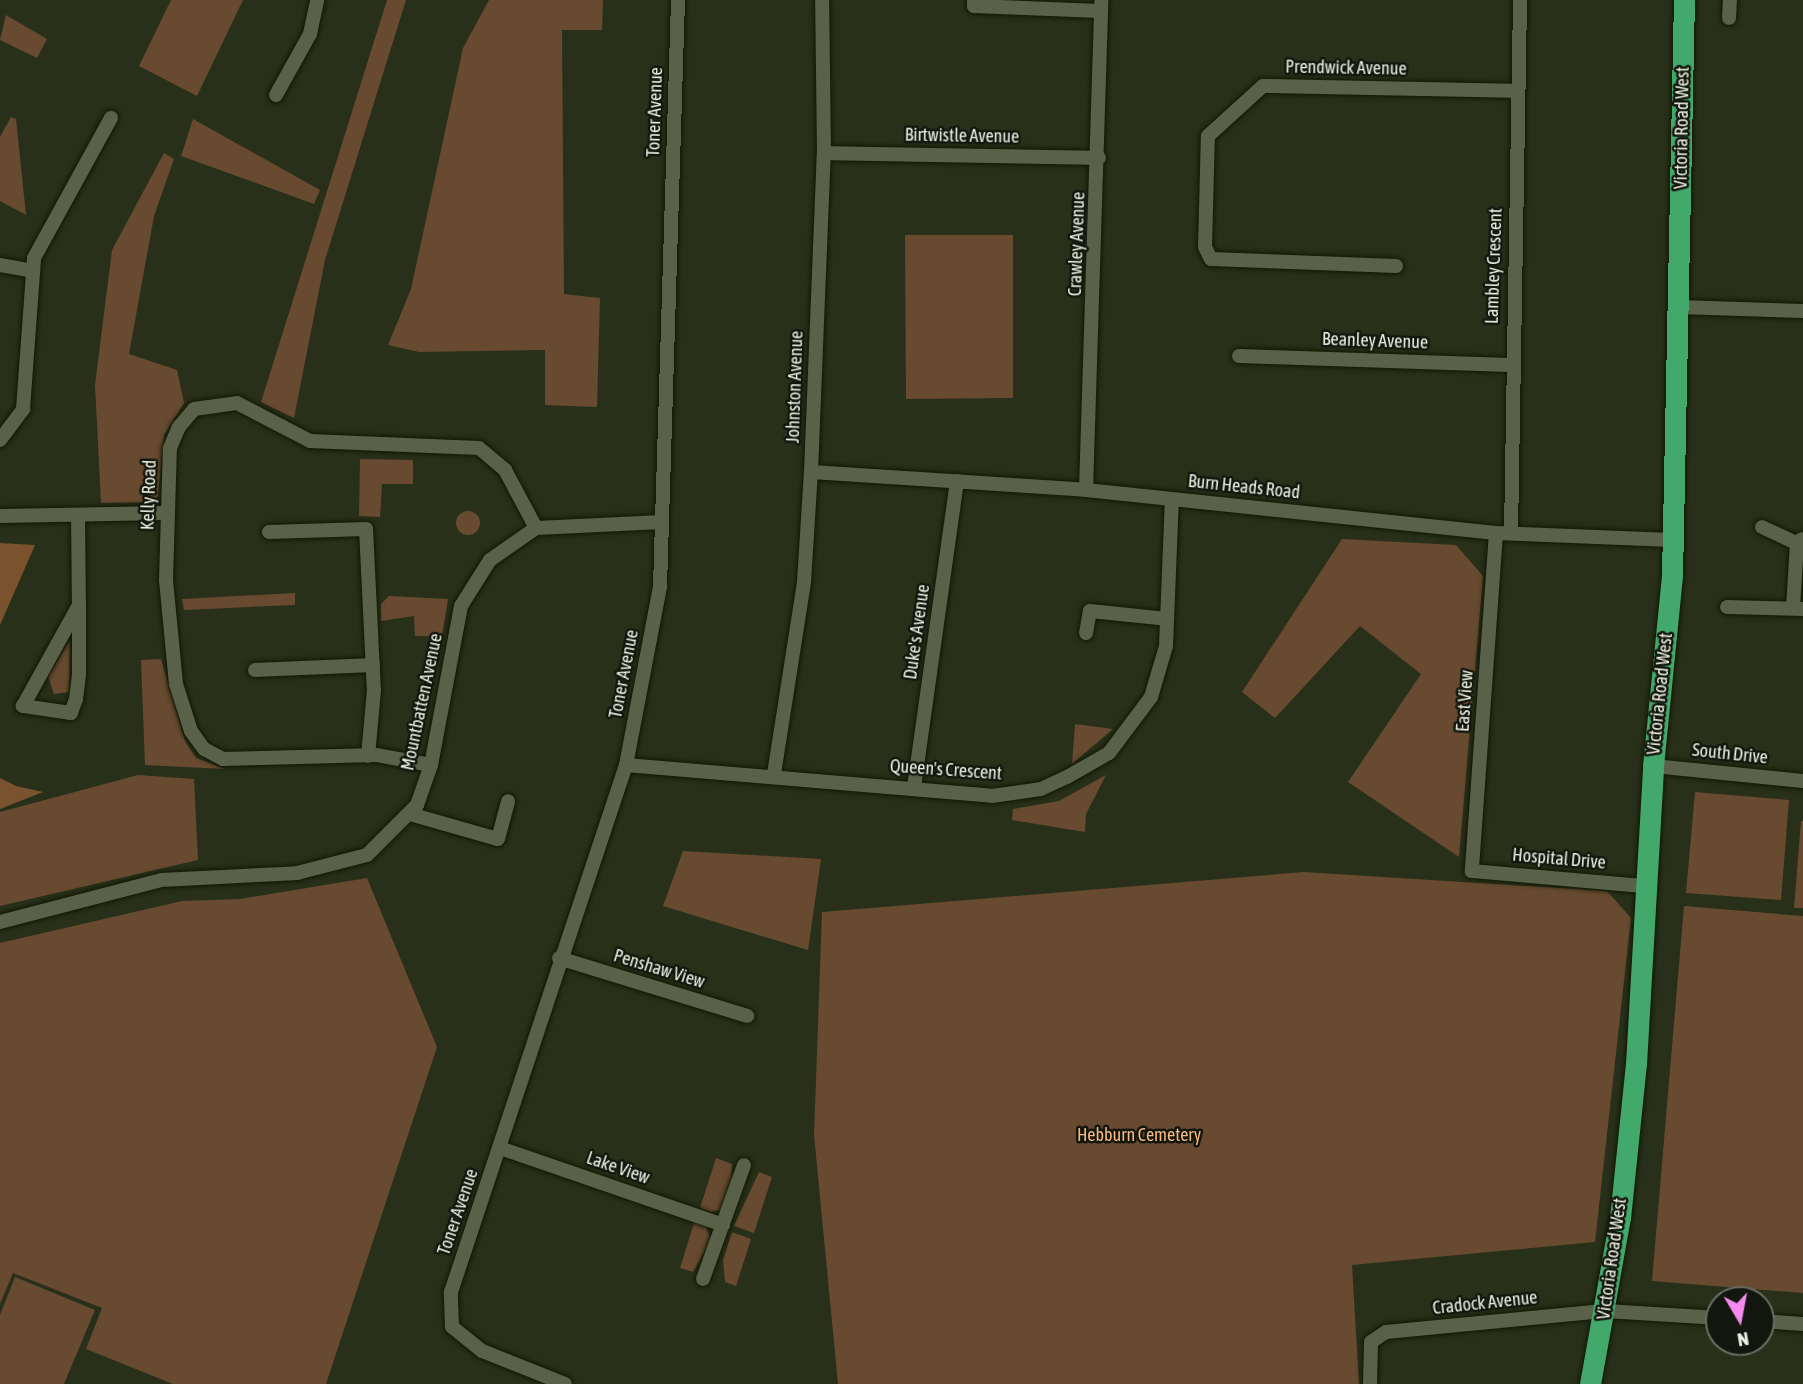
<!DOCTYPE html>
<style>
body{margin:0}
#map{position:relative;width:1803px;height:1384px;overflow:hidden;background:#283019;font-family:"Asap Condensed",sans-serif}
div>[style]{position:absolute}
.green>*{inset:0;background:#674a2f}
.round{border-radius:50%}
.forest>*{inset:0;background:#7a532e}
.roads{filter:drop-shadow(0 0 2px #111803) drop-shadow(0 0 2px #111803)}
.street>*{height:14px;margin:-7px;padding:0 7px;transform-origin:7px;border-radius:7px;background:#596249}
.primary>*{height:21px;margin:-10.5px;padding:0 10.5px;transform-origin:10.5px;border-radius:10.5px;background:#43a86c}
span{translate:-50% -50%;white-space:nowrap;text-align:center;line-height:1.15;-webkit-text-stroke:5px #13160c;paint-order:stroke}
.street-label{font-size:18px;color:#ebf0e2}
.park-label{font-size:18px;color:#f8b87f}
.north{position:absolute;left:1705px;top:1286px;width:70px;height:70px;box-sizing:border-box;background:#13160c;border:2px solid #696d62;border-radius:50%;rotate:170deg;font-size:19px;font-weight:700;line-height:28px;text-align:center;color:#ebf0e2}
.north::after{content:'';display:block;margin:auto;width:24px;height:32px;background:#f589ef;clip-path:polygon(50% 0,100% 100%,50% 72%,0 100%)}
</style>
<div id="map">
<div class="green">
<div style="clip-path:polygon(171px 0,243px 0,197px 96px,139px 66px)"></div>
<div style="clip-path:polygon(387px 0,406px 0,325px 260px,294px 418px,261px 402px)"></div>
<div style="clip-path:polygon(489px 0,603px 0,602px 30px,562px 30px,564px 294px,600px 298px,597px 407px,545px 405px,545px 350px,419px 352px,388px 345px,411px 289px,463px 48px)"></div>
<div style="clip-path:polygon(6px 15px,47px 39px,37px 58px,0 40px)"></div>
<div style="clip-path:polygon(11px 117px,16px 119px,26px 215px,0 201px,0 137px)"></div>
<div style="clip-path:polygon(193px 119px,320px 190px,314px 204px,181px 156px)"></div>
<div style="clip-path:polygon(164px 153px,174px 159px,154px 216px,129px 354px,177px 370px,184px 403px,164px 435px,158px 496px,149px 502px,101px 503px,95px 385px,112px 250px)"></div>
<div style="clip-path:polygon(905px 235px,1013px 235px,1013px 398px,906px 399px)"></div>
<div style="clip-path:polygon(360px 459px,413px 460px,413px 484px,382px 484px,380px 517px,359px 516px)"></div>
<div class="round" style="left:456px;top:511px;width:24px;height:24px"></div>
<div style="clip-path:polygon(1342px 539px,1456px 545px,1483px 576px,1459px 857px,1348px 782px,1421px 674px,1360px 626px,1275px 718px,1242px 692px)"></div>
<div style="clip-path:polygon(295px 593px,295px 605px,184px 610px,182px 599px)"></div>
<div style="clip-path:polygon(389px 596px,448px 599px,442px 636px,415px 636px,414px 616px,381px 621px,381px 604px)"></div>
<div style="clip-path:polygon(70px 640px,69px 692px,54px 694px,48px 676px)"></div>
<div style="clip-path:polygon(161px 659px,185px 741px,196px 758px,225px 769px,145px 765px,141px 660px)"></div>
<div style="clip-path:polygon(1075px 724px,1113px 729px,1072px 764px)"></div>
<div style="clip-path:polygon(138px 775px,194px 779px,198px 860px,0 906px,0 812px)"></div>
<div style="clip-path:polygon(1106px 775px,1086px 814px,1085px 832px,1012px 820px,1013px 809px,1059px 801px)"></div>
<div style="clip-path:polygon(1695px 792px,1789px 800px,1781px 900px,1686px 893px)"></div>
<div style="clip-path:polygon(1801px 821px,1803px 821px,1803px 908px,1794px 908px)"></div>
<div style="clip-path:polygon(683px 851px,821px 859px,808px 950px,663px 906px)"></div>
<div style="clip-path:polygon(1304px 872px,1607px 891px,1631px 918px,1595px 1242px,1352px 1265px,1359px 1384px,838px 1384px,814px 1135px,822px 912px)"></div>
<div style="clip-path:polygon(367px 878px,437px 1047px,326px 1384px,173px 1384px,86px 1349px,102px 1308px,13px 1273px,0 1304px,0 943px,182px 901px,240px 899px)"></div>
<div style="clip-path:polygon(1684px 906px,1803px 916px,1803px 1293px,1652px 1281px)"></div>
<div style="clip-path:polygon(716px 1158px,732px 1164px,731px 1191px,720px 1210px,710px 1212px,700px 1208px)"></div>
<div style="clip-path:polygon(759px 1172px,772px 1177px,754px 1233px,734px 1226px)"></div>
<div style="clip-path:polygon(694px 1223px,705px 1225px,711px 1240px,693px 1272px,680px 1268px)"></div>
<div style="clip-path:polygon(732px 1232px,751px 1239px,736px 1286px,725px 1282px,723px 1260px)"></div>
<div style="clip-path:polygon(15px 1277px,95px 1310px,64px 1384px,0 1384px,0 1315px)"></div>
</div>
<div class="forest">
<div style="clip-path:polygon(0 543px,35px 545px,0 625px)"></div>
<div style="clip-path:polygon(0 778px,16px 786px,43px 792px,0 809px)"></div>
</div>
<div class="roads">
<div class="street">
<div style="left:974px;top:0;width:6px;rotate:90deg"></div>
<div style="left:974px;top:6px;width:126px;rotate:2.3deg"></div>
<div style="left:1729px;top:18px;width:18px;rotate:-87deg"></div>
<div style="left:276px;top:95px;width:70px;rotate:-60.9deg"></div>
<div style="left:310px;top:34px;width:35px;rotate:-78deg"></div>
<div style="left:824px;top:153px;width:275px;rotate:1deg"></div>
<div style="left:0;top:265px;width:34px;rotate:10deg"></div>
<div style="left:1396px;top:266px;width:185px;rotate:-177.8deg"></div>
<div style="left:1211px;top:259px;width:13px;rotate:-117deg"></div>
<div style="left:1205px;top:247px;width:111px;rotate:-88.5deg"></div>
<div style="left:1208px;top:136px;width:74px;rotate:-42.3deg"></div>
<div style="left:1263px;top:86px;width:255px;rotate:1.1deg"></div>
<div style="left:1678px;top:307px;width:125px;rotate:1.8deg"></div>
<div style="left:1239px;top:356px;width:271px;rotate:1.9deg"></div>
<div style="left:0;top:440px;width:39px;rotate:-53deg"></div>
<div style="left:23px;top:409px;width:151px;rotate:-85.8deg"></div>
<div style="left:34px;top:258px;width:160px;rotate:-61.2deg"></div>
<div style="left:811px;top:472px;width:276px;rotate:3.7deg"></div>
<div style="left:1086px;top:490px;width:412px;rotate:6deg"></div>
<div style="left:1496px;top:533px;width:176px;rotate:2.3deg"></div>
<div style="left:1086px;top:490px;width:490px;rotate:-88.2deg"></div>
<div style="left:78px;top:515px;width:90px;rotate:89.4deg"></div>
<div style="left:79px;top:605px;width:70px;rotate:90deg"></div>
<div style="left:79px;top:675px;width:24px;rotate:97deg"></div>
<div style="left:76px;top:699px;width:15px;rotate:110deg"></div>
<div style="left:71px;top:713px;width:49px;rotate:-171.7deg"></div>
<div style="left:23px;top:706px;width:115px;rotate:-61deg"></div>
<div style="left:0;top:516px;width:166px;rotate:-1deg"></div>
<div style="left:1762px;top:527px;width:38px;rotate:25deg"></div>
<div style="left:1797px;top:543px;width:6px;rotate:-39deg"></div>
<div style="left:269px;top:532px;width:97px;rotate:-1.8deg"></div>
<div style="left:366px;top:529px;width:161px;rotate:87.2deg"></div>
<div style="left:374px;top:690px;width:66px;rotate:95.2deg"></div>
<div style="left:1496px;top:533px;width:339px;rotate:94.1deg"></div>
<div style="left:1472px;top:871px;width:173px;rotate:5deg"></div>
<div style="left:1511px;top:533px;width:533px;rotate:-89.03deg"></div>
<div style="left:1727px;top:607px;width:76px;rotate:1.5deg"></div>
<div style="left:1793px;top:608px;width:65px;rotate:-86.5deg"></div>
<div style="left:1086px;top:633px;width:22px;rotate:-80deg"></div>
<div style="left:1090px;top:611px;width:77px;rotate:5.9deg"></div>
<div style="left:255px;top:670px;width:118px;rotate:-2.4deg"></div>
<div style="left:431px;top:765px;width:56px;rotate:-169.7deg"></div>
<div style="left:376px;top:755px;width:153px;rotate:178.5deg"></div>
<div style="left:223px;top:759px;width:21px;rotate:-152deg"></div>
<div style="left:204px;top:749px;width:22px;rotate:-126deg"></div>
<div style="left:191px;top:731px;width:49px;rotate:-107.7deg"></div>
<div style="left:176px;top:684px;width:104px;rotate:-95.5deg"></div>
<div style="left:166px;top:580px;width:132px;rotate:-88.3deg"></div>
<div style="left:170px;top:448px;width:23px;rotate:-67deg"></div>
<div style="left:179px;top:427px;width:23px;rotate:-50deg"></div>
<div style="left:194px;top:409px;width:43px;rotate:-7.9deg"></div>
<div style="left:237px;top:403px;width:82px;rotate:27.5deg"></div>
<div style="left:310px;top:441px;width:169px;rotate:2.4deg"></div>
<div style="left:479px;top:448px;width:34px;rotate:40deg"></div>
<div style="left:505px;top:470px;width:66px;rotate:61.9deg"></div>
<div style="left:626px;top:765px;width:367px;rotate:4.8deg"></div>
<div style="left:992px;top:796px;width:49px;rotate:-8.1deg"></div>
<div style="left:1041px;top:789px;width:29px;rotate:-25deg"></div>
<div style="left:1067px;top:777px;width:48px;rotate:-29.7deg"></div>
<div style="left:1109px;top:753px;width:70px;rotate:-53.1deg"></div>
<div style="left:1151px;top:697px;width:53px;rotate:-73.6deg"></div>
<div style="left:1166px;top:646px;width:147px;rotate:-87.7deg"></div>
<div style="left:1653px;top:766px;width:151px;rotate:5.7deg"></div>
<div style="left:774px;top:774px;width:194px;rotate:-81.1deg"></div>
<div style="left:804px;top:582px;width:110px;rotate:-86.4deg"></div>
<div style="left:811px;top:472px;width:319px;rotate:-87.7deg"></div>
<div style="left:824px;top:153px;width:153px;rotate:-90.7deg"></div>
<div style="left:914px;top:787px;width:309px;rotate:-82deg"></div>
<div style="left:410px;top:814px;width:91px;rotate:15.9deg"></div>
<div style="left:498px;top:839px;width:39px;rotate:-75deg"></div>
<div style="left:0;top:922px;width:166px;rotate:-14.6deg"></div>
<div style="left:161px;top:880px;width:136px;rotate:-2.9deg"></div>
<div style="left:297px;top:873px;width:72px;rotate:-14.4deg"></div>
<div style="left:367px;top:855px;width:71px;rotate:-45deg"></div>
<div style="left:417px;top:805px;width:42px;rotate:-70.7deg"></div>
<div style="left:431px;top:765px;width:162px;rotate:-79.3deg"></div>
<div style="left:461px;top:606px;width:54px;rotate:-57.8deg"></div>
<div style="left:490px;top:560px;width:56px;rotate:-34.8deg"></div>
<div style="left:536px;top:528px;width:126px;rotate:-2.7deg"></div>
<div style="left:559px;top:958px;width:197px;rotate:17.1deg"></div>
<div style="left:500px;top:1148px;width:236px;rotate:19deg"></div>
<div style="left:703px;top:1279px;width:121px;rotate:-70.2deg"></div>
<div style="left:1761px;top:1321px;width:42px;rotate:4.1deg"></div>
<div style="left:565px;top:1384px;width:89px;rotate:-158.3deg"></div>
<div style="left:482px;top:1351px;width:38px;rotate:-141deg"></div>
<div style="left:452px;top:1327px;width:35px;rotate:-92deg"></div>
<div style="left:451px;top:1292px;width:555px;rotate:-71.63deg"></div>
<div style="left:626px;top:765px;width:182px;rotate:-79.2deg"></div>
<div style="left:660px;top:586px;width:586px;rotate:-88.24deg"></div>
<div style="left:1370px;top:1384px;width:42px;rotate:-88.6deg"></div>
<div style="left:1371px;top:1342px;width:18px;rotate:-34deg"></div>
<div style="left:1386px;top:1332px;width:221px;rotate:-5.5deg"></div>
<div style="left:1606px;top:1311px;width:113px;rotate:3.5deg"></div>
</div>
<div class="primary">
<div style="left:1590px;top:1384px;width:169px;rotate:-79.8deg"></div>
<div style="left:1620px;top:1218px;width:155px;rotate:-84.1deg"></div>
<div style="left:1636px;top:1064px;width:298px;rotate:-86.7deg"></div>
<div style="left:1653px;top:766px;width:191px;rotate:-84.3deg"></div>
<div style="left:1672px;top:576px;width:576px;rotate:-88.81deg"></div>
</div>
</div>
<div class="street-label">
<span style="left:1346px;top:68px;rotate:1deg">Prendwick Avenue</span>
<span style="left:655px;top:112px;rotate:-88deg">Toner Avenue</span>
<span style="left:1682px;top:128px;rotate:-89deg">Victoria Road West</span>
<span style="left:962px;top:136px;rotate:1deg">Birtwistle Avenue</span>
<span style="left:1077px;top:244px;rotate:-88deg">Crawley Avenue</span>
<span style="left:1494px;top:266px;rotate:-88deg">Lambley Crescent</span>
<span style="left:1375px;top:341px;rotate:2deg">Beanley Avenue</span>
<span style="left:795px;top:387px;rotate:-88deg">Johnston Avenue</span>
<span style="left:1244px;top:487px;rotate:6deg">Burn Heads Road</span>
<span style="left:149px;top:495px;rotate:-88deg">Kelly Road</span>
<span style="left:917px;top:632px;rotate:-82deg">Duke's Avenue</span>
<span style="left:624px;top:674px;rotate:-79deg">Toner Avenue</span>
<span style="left:1660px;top:694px;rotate:-84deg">Victoria Road West</span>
<span style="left:1465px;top:701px;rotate:-86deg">East View</span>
<span style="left:422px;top:702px;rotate:-78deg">Mountbatten Avenue</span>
<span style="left:1730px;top:754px;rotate:6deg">South Drive</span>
<span style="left:946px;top:770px;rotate:4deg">Queen's Crescent</span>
<span style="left:1559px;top:859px;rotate:5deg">Hospital Drive</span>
<span style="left:659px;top:969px;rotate:17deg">Penshaw View</span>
<span style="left:618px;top:1168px;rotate:19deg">Lake View</span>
<span style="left:458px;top:1212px;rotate:-71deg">Toner Avenue</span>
<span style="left:1612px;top:1259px;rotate:-82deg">Victoria Road West</span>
<span style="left:1485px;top:1303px;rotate:-6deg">Cradock Avenue</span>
</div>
<div class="park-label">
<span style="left:1139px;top:1135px">Hebburn Cemetery</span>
</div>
<div class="north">N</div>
</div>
